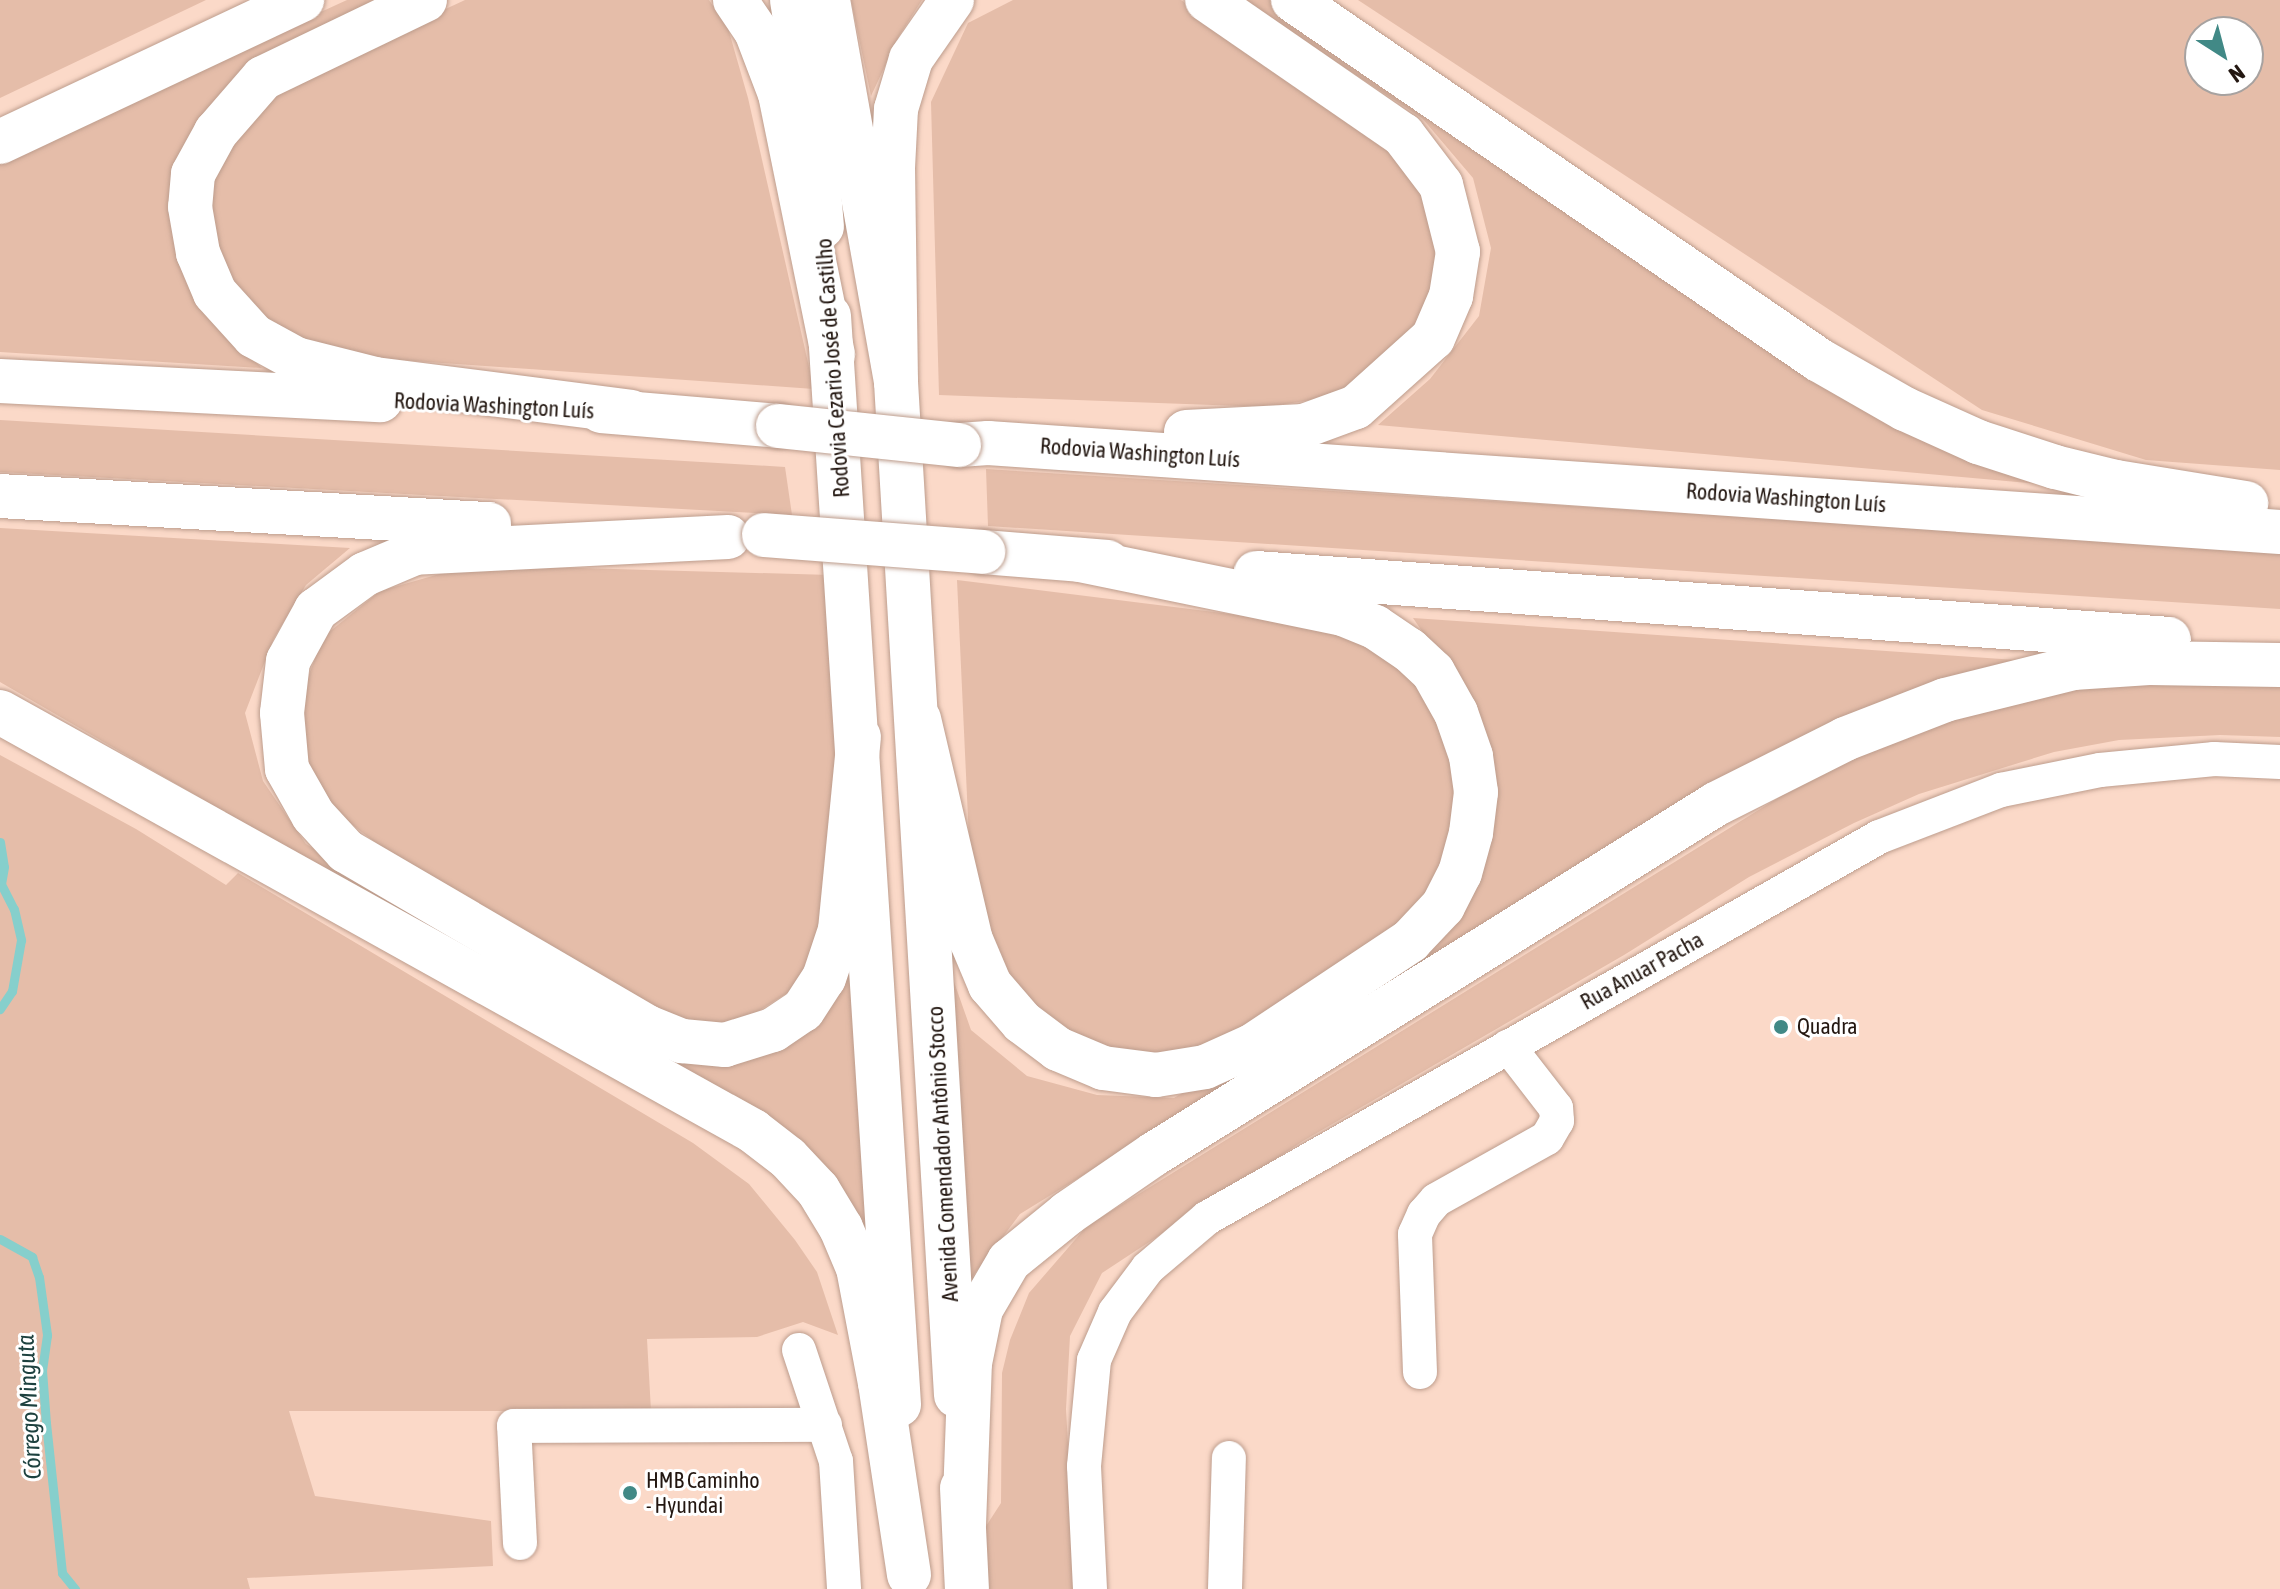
<!DOCTYPE html>
<meta charset="utf-8">
<style>
body{margin:0}
#map{position:relative;width:2280px;height:1589px;overflow:hidden;background:#fbd9c8;font-family:"Asap Condensed",sans-serif}
div>[style]{position:absolute}
.green>*{inset:0;background:#e5bda9}
.stream>*{height:9px;margin:-4.5px;padding:0 4.5px;transform-origin:4.5px;border-radius:4.5px;background:#86cfcc}
.roads{filter:drop-shadow(0 0 2px #bd9d8d) drop-shadow(0 0 2px #bd9d8d)}
.minor>*{height:34px;margin:-17px;padding:0 17px;transform-origin:17px;border-radius:17px;background:#fff}
.major>*{height:44px;margin:-22px;padding:0 22px;transform-origin:22px;border-radius:22px;background:#fff}
.highway>*{height:44px;margin:-22px;padding:0 22px;transform-origin:22px;border-radius:22px;background:#fff}
.bridges{filter:drop-shadow(0 0 2px #bd9d8d) drop-shadow(0 0 2px #bd9d8d)}
.highway-bridge>*{height:44px;margin:-22px;padding:0 22px;transform-origin:22px;border-radius:22px;background:#fff}
.dots>*{width:22px;height:22px;translate:-50% -50%;box-sizing:border-box;border:4px solid #fff;border-radius:50%}
span{translate:-50% -50%;white-space:nowrap;text-align:center;line-height:1.15;-webkit-text-stroke:6px #fff;paint-order:stroke}
.street-label{font-size:22px;color:#231711}
.poi-label{font-size:22px;color:#231711}
.left{translate:0 -50%;text-align:left}
.water-label{font-size:24px;color:#1d413f;font-style:italic}
.north{position:absolute;left:2184px;top:16px;width:80px;height:80px;box-sizing:border-box;background:#fff;border:2px solid #a7a2a0;border-radius:50%;rotate:144deg;font-size:22px;font-weight:700;line-height:32px;text-align:center;color:#231711}
.north::after{content:'';display:block;margin:auto;width:28px;height:36px;background:#418986;clip-path:polygon(50% 0,100% 100%,50% 72%,0 100%)}
</style>
<div id="map">
<div class="green">
<div style="clip-path:polygon(0 0,206px 0,0 98px)"></div>
<div style="clip-path:polygon(347px 0,392px 0,180px 161px,222px 330px,262px 368px,0 352px,0 159px)"></div>
<div style="clip-path:polygon(465px 0,709px 0,728px 28px,748px 98px,814px 389px,357px 357px,304px 345px,261px 318px,229px 282px,210px 237px,208px 186px,228px 140px,267px 92px)"></div>
<div style="clip-path:polygon(851px 0,922px 0,899px 36px,871px 96px)"></div>
<div style="clip-path:polygon(1013px 0,1181px 0,1419px 164px,1453px 239px,1438px 314px,1349px 394px,1267px 407px,939px 395px,931px 102px,968px 23px)"></div>
<div style="clip-path:polygon(1241px 0,1275px 0,2041px 484px,1378px 425px,1430px 379px,1479px 316px,1491px 248px,1473px 178px,1422px 118px)"></div>
<div style="clip-path:polygon(evenodd,1358px 0,2280px 0,2280px 470px,2146px 460px,1982px 410px,1358px 0,2200px 32px,2248px 32px,2248px 80px,2200px 80px,2200px 32px)"></div>
<div style="clip-path:polygon(0 420px,785px 467px,792px 515px,0 472px)"></div>
<div style="clip-path:polygon(986px 469px,2280px 551px,2280px 609px,988px 526px)"></div>
<div style="clip-path:polygon(0 528px,350px 548px,306px 585px,274px 638px,245px 713px,263px 781px,306px 844px,654px 1048px,802px 1037px,854px 968px,874px 1253px,774px 1130px,0 682px)"></div>
<div style="clip-path:polygon(471px 565px,831px 575px,838px 762px,825px 937px,803px 983px,741px 1022px,681px 1024px,389px 853px,337px 813px,303px 754px,301px 696px,323px 637px,380px 591px)"></div>
<div style="clip-path:polygon(957px 580px,1334px 627px,1407px 665px,1446px 723px,1456px 782px,1446px 875px,1390px 938px,1245px 1032px,1168px 1061px,1083px 1043px,1026px 1007px,987px 945px,970px 861px)"></div>
<div style="clip-path:polygon(1413px 618px,2016px 660px,1873px 710px,1771px 751px,1020px 1214px,960px 1293px,947px 962px,971px 1030px,1027px 1076px,1097px 1095px,1174px 1098px,1445px 931px,1489px 840px,1458px 684px)"></div>
<div style="clip-path:polygon(2280px 672px,2280px 737px,2220px 735px,2119px 740px,2054px 752px,1919px 794px,1854px 823px,1749px 877px,1624px 955px,1303px 1141px,1102px 1273px,1070px 1336px,1066px 1409px,1076px 1589px,981px 1589px,979px 1537px,1001px 1503px,1002px 1373px,1010px 1340px,1029px 1293px,1087px 1226px,1841px 759px,1952px 714px,2080px 677px)"></div>
<div style="clip-path:polygon(0 755px,136px 829px,226px 885px,238px 873px,693px 1143px,749px 1184px,795px 1240px,817px 1272px,838px 1335px,803px 1322px,757px 1337px,647px 1339px,651px 1411px,289px 1411px,315px 1496px,491px 1521px,493px 1566px,247px 1578px,250px 1589px,0 1589px)"></div>
</div>
<div class="stream">
<div style="left:0;top:842px;width:25px;rotate:81deg"></div>
<div style="left:4px;top:867px;width:17px;rotate:100deg"></div>
<div style="left:1px;top:884px;width:28px;rotate:63deg"></div>
<div style="left:14px;top:909px;width:32px;rotate:77deg"></div>
<div style="left:21px;top:940px;width:52px;rotate:100deg"></div>
<div style="left:12px;top:991px;width:22px;rotate:124deg"></div>
<div style="left:0;top:1239px;width:37px;rotate:29deg"></div>
<div style="left:32px;top:1257px;width:21px;rotate:71deg"></div>
<div style="left:39px;top:1277px;width:59px;rotate:82.1deg"></div>
<div style="left:47px;top:1335px;width:35px;rotate:98deg"></div>
<div style="left:42px;top:1370px;width:53px;rotate:85.7deg"></div>
<div style="left:46px;top:1423px;width:151px;rotate:83.9deg"></div>
<div style="left:62px;top:1573px;width:21px;rotate:51deg"></div>
</div>
<div class="roads">
<div class="minor">
<div style="left:799px;top:1350px;width:117px;rotate:71.6deg"></div>
<div style="left:836px;top:1461px;width:128px;rotate:86.4deg"></div>
<div style="left:1420px;top:1372px;width:138px;rotate:-92.1deg"></div>
<div style="left:1415px;top:1234px;width:22px;rotate:-66deg"></div>
<div style="left:1424px;top:1214px;width:18px;rotate:-49deg"></div>
<div style="left:1436px;top:1200px;width:127px;rotate:-29.2deg"></div>
<div style="left:1547px;top:1138px;width:20px;rotate:-60deg"></div>
<div style="left:1557px;top:1121px;width:13px;rotate:-94deg"></div>
<div style="left:1556px;top:1108px;width:78px;rotate:-127.7deg"></div>
<div style="left:520px;top:1543px;width:117px;rotate:-92.9deg"></div>
<div style="left:514px;top:1426px;width:311px;rotate:-0.2deg"></div>
<div style="left:1090px;top:1589px;width:123px;rotate:-92.8deg"></div>
<div style="left:1084px;top:1466px;width:106px;rotate:-84.6deg"></div>
<div style="left:1094px;top:1360px;width:52px;rotate:-66.4deg"></div>
<div style="left:1115px;top:1312px;width:55px;rotate:-53.1deg"></div>
<div style="left:1148px;top:1268px;width:77px;rotate:-40.3deg"></div>
<div style="left:1207px;top:1218px;width:772px;rotate:-29.55deg"></div>
<div style="left:1879px;top:837px;width:131px;rotate:-21.1deg"></div>
<div style="left:2001px;top:790px;width:101px;rotate:-11.4deg"></div>
<div style="left:2100px;top:770px;width:115px;rotate:-5.5deg"></div>
<div style="left:2214px;top:759px;width:66px;rotate:2.6deg"></div>
<div style="left:1225px;top:1589px;width:131px;rotate:-88.3deg"></div>
</div>
<div class="major">
<div style="left:792px;top:0;width:146px;rotate:80.9deg"></div>
<div style="left:815px;top:144px;width:83px;rotate:85.2deg"></div>
<div style="left:828px;top:0;width:388px;rotate:79.9deg"></div>
<div style="left:896px;top:382px;width:1015px;rotate:86.61deg"></div>
<div style="left:829px;top:316px;width:1091px;rotate:86.32deg"></div>
<div style="left:962px;top:1488px;width:101px;rotate:87.2deg"></div>
</div>
<div class="highway">
<div style="left:425px;top:0;width:180px;rotate:154.3deg"></div>
<div style="left:263px;top:78px;width:72px;rotate:131deg"></div>
<div style="left:216px;top:132px;width:48px;rotate:118.7deg"></div>
<div style="left:193px;top:174px;width:33px;rotate:95deg"></div>
<div style="left:190px;top:207px;width:47px;rotate:80.1deg"></div>
<div style="left:198px;top:253px;width:43px;rotate:67deg"></div>
<div style="left:215px;top:293px;width:58px;rotate:47.8deg"></div>
<div style="left:254px;top:336px;width:48px;rotate:28.7deg"></div>
<div style="left:296px;top:359px;width:81px;rotate:14.2deg"></div>
<div style="left:375px;top:379px;width:258px;rotate:7.3deg"></div>
<div style="left:735px;top:0;width:37px;rotate:56deg"></div>
<div style="left:756px;top:31px;width:67px;rotate:69.1deg"></div>
<div style="left:780px;top:94px;width:266px;rotate:78.5deg"></div>
<div style="left:1293px;top:0;width:637px;rotate:34.39deg"></div>
<div style="left:1819px;top:360px;width:99px;rotate:29.7deg"></div>
<div style="left:1905px;top:409px;width:80px;rotate:24.3deg"></div>
<div style="left:1978px;top:442px;width:81px;rotate:18deg"></div>
<div style="left:2055px;top:467px;width:63px;rotate:13.8deg"></div>
<div style="left:2116px;top:482px;width:132px;rotate:9.2deg"></div>
<div style="left:0;top:142px;width:334px;rotate:-25.2deg"></div>
<div style="left:0;top:381px;width:381px;rotate:2.9deg"></div>
<div style="left:896px;top:382px;width:214px;rotate:-90.8deg"></div>
<div style="left:893px;top:168px;width:59px;rotate:-87.1deg"></div>
<div style="left:896px;top:109px;width:52px;rotate:-73.3deg"></div>
<div style="left:911px;top:59px;width:72px;rotate:-55.2deg"></div>
<div style="left:601px;top:411px;width:178px;rotate:4.8deg"></div>
<div style="left:1186px;top:432px;width:118px;rotate:-2.9deg"></div>
<div style="left:1304px;top:426px;width:55px;rotate:-20.1deg"></div>
<div style="left:1356px;top:407px;width:103px;rotate:-41.9deg"></div>
<div style="left:1433px;top:338px;width:46px;rotate:-66.8deg"></div>
<div style="left:1451px;top:296px;width:45px;rotate:-81deg"></div>
<div style="left:1458px;top:252px;width:69px;rotate:-104.2deg"></div>
<div style="left:1441px;top:185px;width:63px;rotate:-127.2deg"></div>
<div style="left:1403px;top:135px;width:238px;rotate:-145.4deg"></div>
<div style="left:959px;top:445px;width:29px;rotate:-4deg"></div>
<div style="left:988px;top:443px;width:1295px;rotate:3.94deg"></div>
<div style="left:0;top:496px;width:490px;rotate:3.3deg"></div>
<div style="left:728px;top:537px;width:313px;rotate:177.1deg"></div>
<div style="left:415px;top:553px;width:54px;rotate:157.2deg"></div>
<div style="left:365px;top:574px;width:61px;rotate:143.7deg"></div>
<div style="left:316px;top:610px;width:58px;rotate:118.8deg"></div>
<div style="left:288px;top:661px;width:52px;rotate:96.6deg"></div>
<div style="left:282px;top:713px;width:56px;rotate:84.9deg"></div>
<div style="left:287px;top:769px;width:53px;rotate:60.5deg"></div>
<div style="left:313px;top:815px;width:49px;rotate:47.5deg"></div>
<div style="left:346px;top:851px;width:349px;rotate:30.3deg"></div>
<div style="left:647px;top:1027px;width:38px;rotate:22deg"></div>
<div style="left:682px;top:1041px;width:43px;rotate:5.3deg"></div>
<div style="left:725px;top:1045px;width:50px;rotate:-17.4deg"></div>
<div style="left:773px;top:1030px;width:36px;rotate:-34deg"></div>
<div style="left:803px;top:1010px;width:38px;rotate:-57deg"></div>
<div style="left:824px;top:978px;width:51px;rotate:-71.6deg"></div>
<div style="left:840px;top:930px;width:194px;rotate:-84.4deg"></div>
<div style="left:983px;top:552px;width:125px;rotate:4.6deg"></div>
<div style="left:1256px;top:573px;width:915px;rotate:4.13deg"></div>
<div style="left:0;top:712px;width:862px;rotate:29.09deg"></div>
<div style="left:753px;top:1131px;width:44px;rotate:37.6deg"></div>
<div style="left:788px;top:1158px;width:44px;rotate:46.8deg"></div>
<div style="left:818px;top:1190px;width:44px;rotate:58.8deg"></div>
<div style="left:841px;top:1228px;width:43px;rotate:67deg"></div>
<div style="left:858px;top:1268px;width:117px;rotate:79.2deg"></div>
<div style="left:880px;top:1383px;width:194px;rotate:81.4deg"></div>
<div style="left:919px;top:719px;width:227px;rotate:76.8deg"></div>
<div style="left:971px;top:940px;width:49px;rotate:67.1deg"></div>
<div style="left:990px;top:985px;width:49px;rotate:49.1deg"></div>
<div style="left:1022px;top:1022px;width:45px;rotate:36.9deg"></div>
<div style="left:1058px;top:1049px;width:49px;rotate:22.9deg"></div>
<div style="left:1103px;top:1068px;width:53px;rotate:7.5deg"></div>
<div style="left:1156px;top:1075px;width:50px;rotate:-9.3deg"></div>
<div style="left:1205px;top:1067px;width:51px;rotate:-24.1deg"></div>
<div style="left:1252px;top:1046px;width:190px;rotate:-33.6deg"></div>
<div style="left:1410px;top:941px;width:48px;rotate:-46.7deg"></div>
<div style="left:1443px;top:906px;width:37px;rotate:-63deg"></div>
<div style="left:1460px;top:873px;width:41px;rotate:-74.6deg"></div>
<div style="left:1471px;top:833px;width:41px;rotate:-83deg"></div>
<div style="left:1476px;top:792px;width:36px;rotate:-98deg"></div>
<div style="left:1471px;top:756px;width:46px;rotate:-109.2deg"></div>
<div style="left:1456px;top:713px;width:47px;rotate:-119.3deg"></div>
<div style="left:1433px;top:672px;width:33px;rotate:-137deg"></div>
<div style="left:1409px;top:650px;width:41px;rotate:-145.9deg"></div>
<div style="left:1375px;top:627px;width:35px;rotate:-158deg"></div>
<div style="left:1343px;top:614px;width:268px;rotate:-168.4deg"></div>
<div style="left:964px;top:1525px;width:162px;rotate:-87.9deg"></div>
<div style="left:970px;top:1363px;width:55px;rotate:-78.5deg"></div>
<div style="left:981px;top:1309px;width:56px;rotate:-59.7deg"></div>
<div style="left:1009px;top:1261px;width:76px;rotate:-39.1deg"></div>
<div style="left:1068px;top:1213px;width:104px;rotate:-34.5deg"></div>
<div style="left:1154px;top:1154px;width:662px;rotate:-31.91deg"></div>
<div style="left:1716px;top:804px;width:144px;rotate:-26.7deg"></div>
<div style="left:1845px;top:739px;width:107px;rotate:-21.3deg"></div>
<div style="left:1945px;top:700px;width:132px;rotate:-14deg"></div>
<div style="left:2073px;top:668px;width:76px;rotate:-3.8deg"></div>
<div style="left:2149px;top:663px;width:131px;rotate:0.9deg"></div>
</div>
</div>
<div class="bridges">
<div class="highway-bridge">
<div style="left:778px;top:426px;width:182px;rotate:6deg"></div>
<div style="left:764px;top:535px;width:220px;rotate:4.4deg"></div>
</div>
</div>
<div class="dots">
<div style="left:1781px;top:1027px;background:#418986"></div>
<div style="left:630px;top:1493px;background:#418986"></div>
</div>
<div class="street-label">
<span style="left:833px;top:368px;rotate:-94deg">Rodovia Cezario José de Castilho</span>
<span style="left:494px;top:406px;rotate:3deg">Rodovia Washington Luís</span>
<span style="left:1140px;top:453px;rotate:4deg">Rodovia Washington Luís</span>
<span style="left:1786px;top:498px;rotate:4deg">Rodovia Washington Luís</span>
<span style="left:1642px;top:971px;rotate:-29deg">Rua Anuar Pacha</span>
<span style="left:943px;top:1154px;rotate:-93deg">Avenida Comendador Antônio Stocco</span>
</div>
<div class="poi-label">
<span class="left" style="left:1797px;top:1027px">Quadra</span>
<span class="left" style="left:646px;top:1493px">HMB Caminho<br>- Hyundai</span>
</div>
<div class="water-label">
<span style="left:29px;top:1407px;rotate:-93deg">Córrego Minguta</span>
</div>
<div class="north">N</div>
</div>
